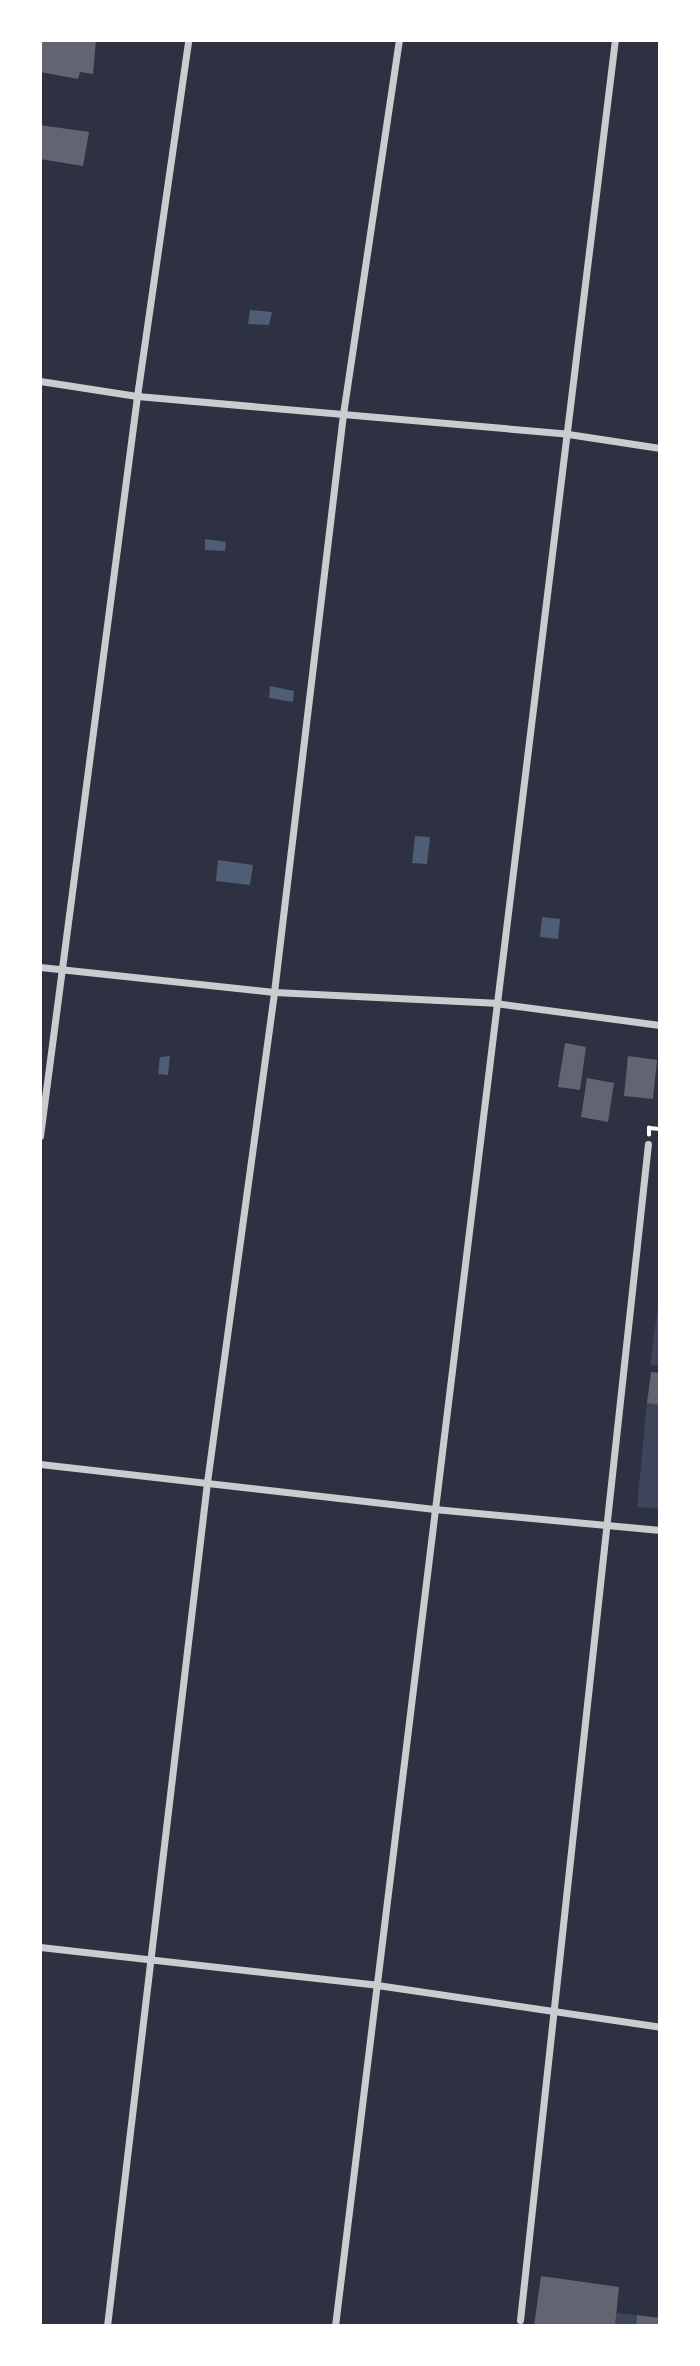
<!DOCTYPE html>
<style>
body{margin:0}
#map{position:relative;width:700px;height:2366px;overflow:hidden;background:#2d3142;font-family:"Open Sans",sans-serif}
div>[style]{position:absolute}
.green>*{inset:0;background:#3c4559}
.water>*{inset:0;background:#4f5d75}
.building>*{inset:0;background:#626471}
.path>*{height:3.5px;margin:-1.75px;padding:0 1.75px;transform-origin:1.75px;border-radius:1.75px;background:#fff}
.minor>*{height:7px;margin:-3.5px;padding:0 3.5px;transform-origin:3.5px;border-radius:3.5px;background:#caccd0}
span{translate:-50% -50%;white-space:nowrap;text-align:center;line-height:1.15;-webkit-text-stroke:6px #fff;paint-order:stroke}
.frame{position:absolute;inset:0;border:42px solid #fff;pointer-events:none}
</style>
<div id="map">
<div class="green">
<div style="clip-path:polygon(660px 1291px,660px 1366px,650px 1365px)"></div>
<div style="clip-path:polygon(647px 1402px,660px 1404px,660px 1509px,637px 1507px)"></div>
<div style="clip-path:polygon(616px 2313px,637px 2315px,636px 2326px,615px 2326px)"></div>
</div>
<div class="water">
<div style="clip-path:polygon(250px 310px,272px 312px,269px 325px,248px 324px)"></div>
<div style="clip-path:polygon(205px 539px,226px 542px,225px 551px,205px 550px)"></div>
<div style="clip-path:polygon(270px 686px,294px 691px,293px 702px,269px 698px)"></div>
<div style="clip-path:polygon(415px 836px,430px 837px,427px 864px,412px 863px)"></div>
<div style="clip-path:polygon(218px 860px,253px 865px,250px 885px,216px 881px)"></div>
<div style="clip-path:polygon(542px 917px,560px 919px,558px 939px,540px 937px)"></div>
<div style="clip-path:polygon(170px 1056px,168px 1075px,158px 1074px,160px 1057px)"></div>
</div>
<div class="building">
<div style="clip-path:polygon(40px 40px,96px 40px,93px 74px,80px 72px,78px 79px,40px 72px)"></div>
<div style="clip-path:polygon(40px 125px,89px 132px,83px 166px,40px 159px)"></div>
<div style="clip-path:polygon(565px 1043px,586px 1047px,580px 1090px,558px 1087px)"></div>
<div style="clip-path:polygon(628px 1056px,657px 1060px,653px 1099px,624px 1096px)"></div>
<div style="clip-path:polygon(587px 1078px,614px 1083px,608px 1122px,581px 1117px)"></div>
<div style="clip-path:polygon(651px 1372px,660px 1373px,660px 1405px,647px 1403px)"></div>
<div style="clip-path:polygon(541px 2276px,619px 2287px,615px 2326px,534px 2326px)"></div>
<div style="clip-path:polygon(637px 2315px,660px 2318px,660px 2326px,636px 2326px)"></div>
</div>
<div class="path">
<div style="left:649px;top:1135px;width:7px;rotate:-90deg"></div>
<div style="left:649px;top:1128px;width:11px;rotate:5deg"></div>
</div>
<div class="minor">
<div style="left:40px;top:381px;width:98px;rotate:8.8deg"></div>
<div style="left:137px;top:396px;width:433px;rotate:5deg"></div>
<div style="left:568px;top:434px;width:93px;rotate:8.7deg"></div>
<div style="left:40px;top:967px;width:235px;rotate:6.1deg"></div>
<div style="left:274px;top:992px;width:221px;rotate:2.8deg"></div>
<div style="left:495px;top:1003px;width:166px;rotate:7.6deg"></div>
<div style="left:40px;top:1136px;width:746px;rotate:-82.53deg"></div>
<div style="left:137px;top:396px;width:360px;rotate:-81.8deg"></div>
<div style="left:40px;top:1464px;width:397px;rotate:6.5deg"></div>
<div style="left:434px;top:1509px;width:227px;rotate:5.3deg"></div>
<div style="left:40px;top:1947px;width:339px;rotate:6.4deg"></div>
<div style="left:377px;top:1985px;width:286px;rotate:8.4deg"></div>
<div style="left:520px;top:2320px;width:1183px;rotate:-83.79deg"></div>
<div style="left:107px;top:2326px;width:850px;rotate:-83.24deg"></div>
<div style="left:207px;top:1482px;width:495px;rotate:-82.2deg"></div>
<div style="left:274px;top:992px;width:582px;rotate:-83.19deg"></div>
<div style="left:343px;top:414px;width:378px;rotate:-81.5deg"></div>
<div style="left:335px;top:2326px;width:2303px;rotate:-83.02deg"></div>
</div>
<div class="frame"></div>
</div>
